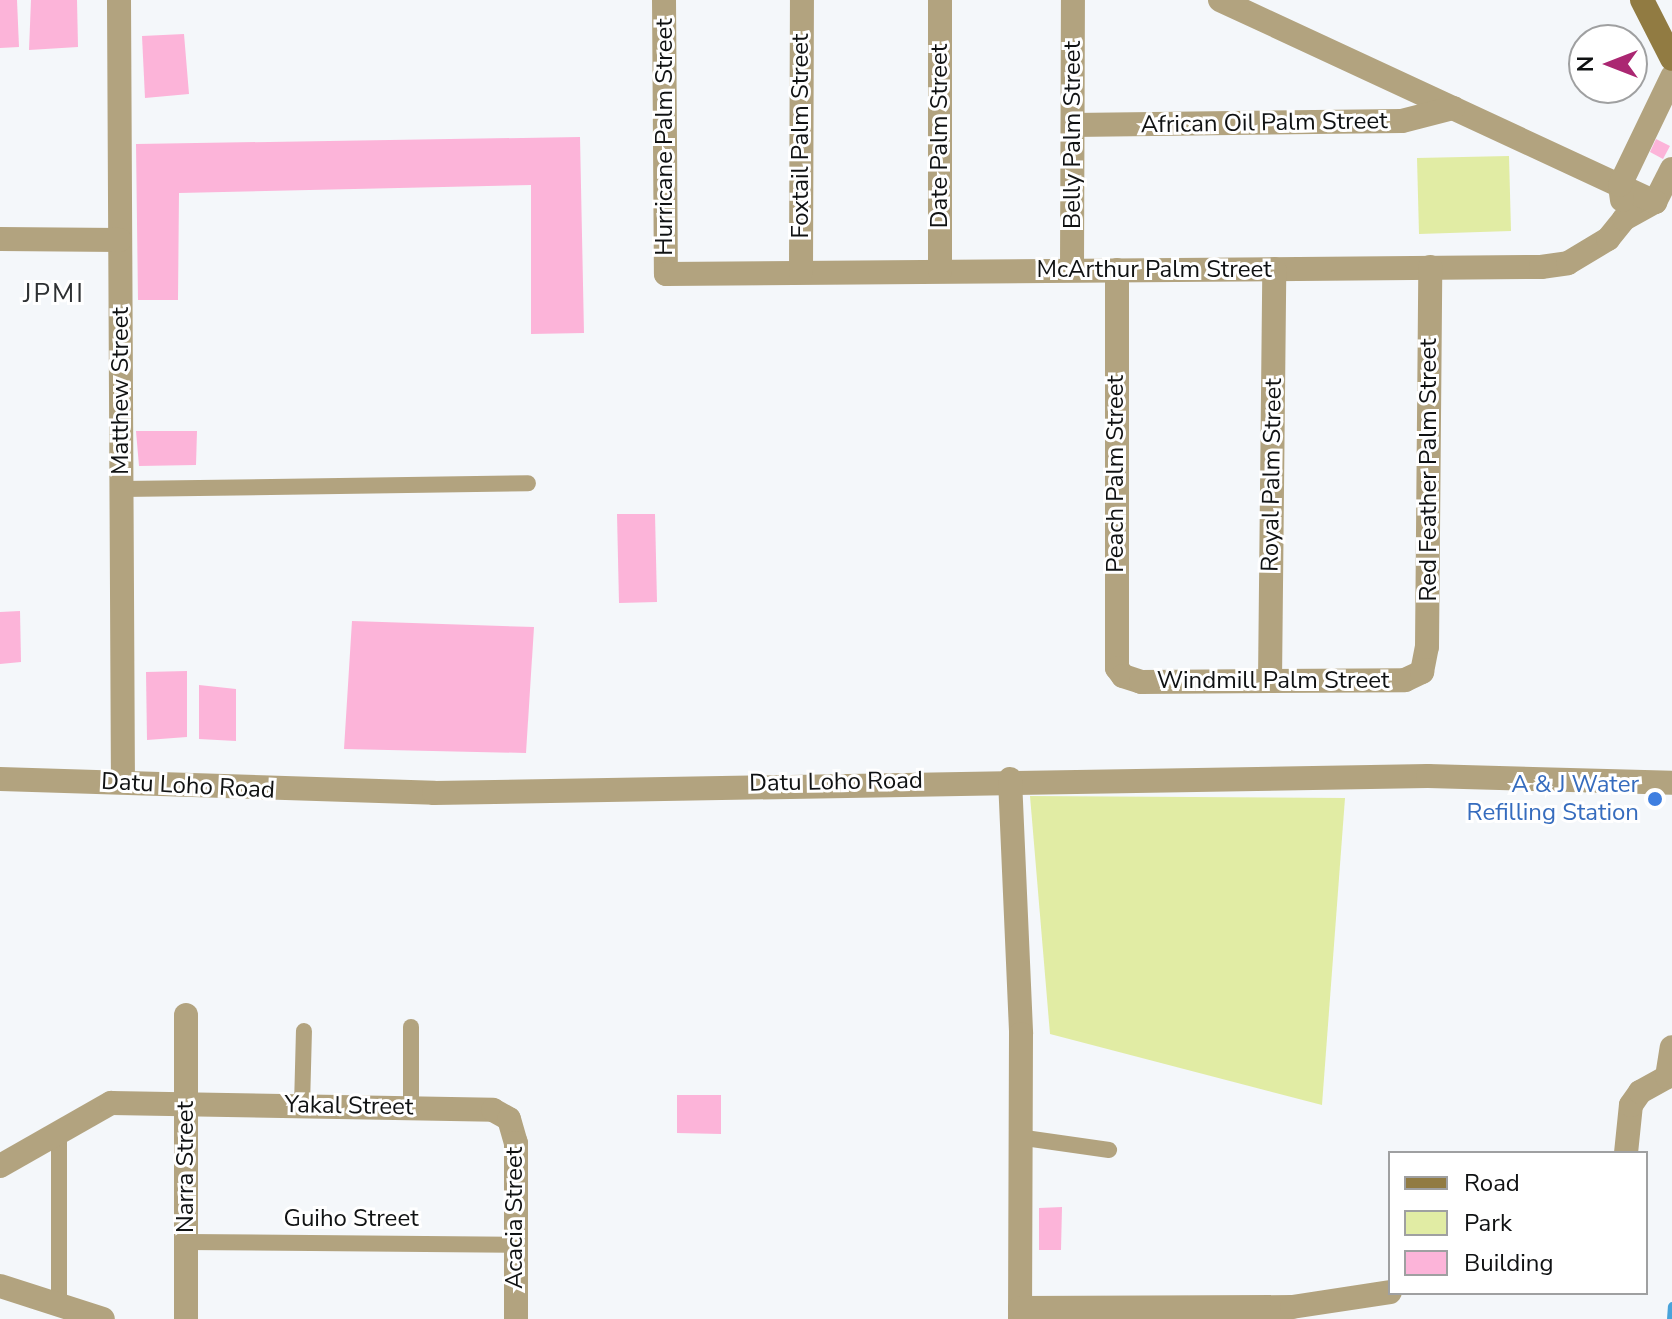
<!DOCTYPE html>
<style>
body{margin:0}
#map{position:relative;width:1672px;height:1319px;overflow:hidden;background:#f4f7fa;font-family:"Nunito Sans",sans-serif}
div>[style]{position:absolute}
.green>*{inset:0;background:#e1eca4}
.stream>*{height:9px;margin:-4.5px;padding:0 4.5px;transform-origin:4.5px;border-radius:4.5px;background:#49a3da}
.building>*{inset:0;background:#fcb4d9}
.lane>*{height:16px;margin:-8px;padding:0 8px;transform-origin:8px;border-radius:8px;background:#b2a37f}
.street>*{height:24px;margin:-12px;padding:0 12px;transform-origin:12px;border-radius:12px;background:#b2a37f}
.secondary>*{height:24px;margin:-12px;padding:0 12px;transform-origin:12px;border-radius:12px;background:#917b42}
.dots>*{width:22px;height:22px;translate:-50% -50%;box-sizing:border-box;border:4px solid #fff;border-radius:50%}
span{translate:-50% -50%;white-space:nowrap;text-align:center;line-height:1.15;-webkit-text-stroke:6px #fff;paint-order:stroke}
.street-label{font-size:24px;color:#101213}
.shop-label{font-size:24px;color:#366cbe}
.right{translate:-100% -50%;text-align:right}
.neighbourhood-label{font-size:26px;color:#2e3133;letter-spacing:2px}
.legend{position:absolute;left:1388px;top:1151px;width:260px;height:144px;box-sizing:border-box;background:#fff;border:2px solid #9fa0a1;margin:0;padding:10px 14px;list-style:none;font-size:24px;color:#101213}
.legend li{display:flex;align-items:center;gap:16px;height:40px}
.legend b{width:40px;border:2px solid #9fa0a1}
.north{position:absolute;left:1568px;top:24px;width:80px;height:80px;box-sizing:border-box;background:#fff;border:2px solid #9fa0a1;border-radius:50%;rotate:270deg;font-size:22px;font-weight:700;line-height:32px;text-align:center;color:#101213}
.north::after{content:'';display:block;margin:auto;width:28px;height:36px;background:#ab2772;clip-path:polygon(50% 0,100% 100%,50% 72%,0 100%)}
</style>
<div id="map">
<div class="green">
<div style="clip-path:polygon(1509px 156px,1511px 231px,1419px 234px,1417px 158px)"></div>
<div style="clip-path:polygon(1030px 796px,1345px 798px,1322px 1105px,1050px 1034px)"></div>
</div>
<div class="stream">
<div style="left:1671px;top:1319px;width:13px;rotate:-86deg"></div>
</div>
<div class="building">
<div style="clip-path:polygon(0 0,17px 0,19px 47px,0 48px)"></div>
<div style="clip-path:polygon(31px 0,77px 0,78px 47px,29px 50px)"></div>
<div style="clip-path:polygon(184px 34px,189px 94px,145px 98px,142px 36px)"></div>
<div style="clip-path:polygon(580px 137px,584px 333px,531px 334px,531px 185px,179px 193px,178px 300px,138px 300px,136px 144px)"></div>
<div style="clip-path:polygon(1656px 139px,1670px 146px,1663px 159px,1650px 152px)"></div>
<div style="clip-path:polygon(136px 431px,197px 431px,196px 465px,139px 466px)"></div>
<div style="clip-path:polygon(617px 514px,655px 514px,657px 602px,619px 603px)"></div>
<div style="clip-path:polygon(20px 611px,21px 662px,0 664px,0 612px)"></div>
<div style="clip-path:polygon(352px 621px,534px 627px,526px 753px,344px 749px)"></div>
<div style="clip-path:polygon(187px 671px,187px 737px,147px 740px,146px 672px)"></div>
<div style="clip-path:polygon(199px 685px,236px 689px,236px 741px,199px 739px)"></div>
<div style="clip-path:polygon(677px 1095px,721px 1095px,721px 1134px,677px 1133px)"></div>
<div style="clip-path:polygon(1062px 1207px,1061px 1250px,1039px 1250px,1039px 1208px)"></div>
</div>
<div class="lane">
<div style="left:122px;top:489px;width:406px;rotate:-0.8deg"></div>
<div style="left:411px;top:1027px;width:80px;rotate:90deg"></div>
<div style="left:302px;top:1106px;width:75px;rotate:-88.5deg"></div>
<div style="left:59px;top:1132px;width:174px;rotate:90deg"></div>
<div style="left:1018px;top:1137px;width:92px;rotate:8.1deg"></div>
<div style="left:186px;top:1242px;width:330px;rotate:0.5deg"></div>
</div>
<div class="street">
<div style="left:119px;top:0;width:782px;rotate:89.71deg"></div>
<div style="left:664px;top:0;width:274px;rotate:89.6deg"></div>
<div style="left:666px;top:274px;width:875px;rotate:-0.46deg"></div>
<div style="left:1541px;top:267px;width:27px;rotate:-8deg"></div>
<div style="left:1568px;top:263px;width:47px;rotate:-31deg"></div>
<div style="left:1608px;top:239px;width:26px;rotate:-51deg"></div>
<div style="left:1624px;top:219px;width:35px;rotate:-29deg"></div>
<div style="left:1655px;top:202px;width:37px;rotate:-63deg"></div>
<div style="left:940px;top:0;width:271px;rotate:90deg"></div>
<div style="left:1220px;top:0;width:480px;rotate:24.9deg"></div>
<div style="left:1073px;top:125px;width:329px;rotate:-0.7deg"></div>
<div style="left:1402px;top:121px;width:53px;rotate:-14.3deg"></div>
<div style="left:1622px;top:200px;width:15px;rotate:-98deg"></div>
<div style="left:1620px;top:185px;width:120px;rotate:-64.3deg"></div>
<div style="left:0;top:239px;width:120px;rotate:0.5deg"></div>
<div style="left:1072px;top:270px;width:270px;rotate:-89.8deg"></div>
<div style="left:1117px;top:270px;width:398px;rotate:90deg"></div>
<div style="left:1117px;top:668px;width:10px;rotate:53deg"></div>
<div style="left:1123px;top:676px;width:19px;rotate:18deg"></div>
<div style="left:1141px;top:682px;width:264px;rotate:-0.4deg"></div>
<div style="left:1405px;top:680px;width:19px;rotate:-25deg"></div>
<div style="left:1422px;top:672px;width:25px;rotate:-79deg"></div>
<div style="left:1427px;top:647px;width:380px;rotate:-89.5deg"></div>
<div style="left:801px;top:272px;width:272px;rotate:-89.8deg"></div>
<div style="left:1270px;top:681px;width:412px;rotate:-89.4deg"></div>
<div style="left:0;top:779px;width:434px;rotate:1.8deg"></div>
<div style="left:434px;top:793px;width:994px;rotate:-0.98deg"></div>
<div style="left:1428px;top:776px;width:244px;rotate:1.6deg"></div>
<div style="left:1010px;top:779px;width:255px;rotate:87.5deg"></div>
<div style="left:1021px;top:1034px;width:285px;rotate:90.2deg"></div>
<div style="left:186px;top:1015px;width:304px;rotate:90deg"></div>
<div style="left:1626px;top:1153px;width:48px;rotate:-84.1deg"></div>
<div style="left:1631px;top:1105px;width:16px;rotate:-55deg"></div>
<div style="left:1640px;top:1092px;width:31px;rotate:-29deg"></div>
<div style="left:1667px;top:1077px;width:30px;rotate:-81deg"></div>
<div style="left:0;top:1166px;width:128px;rotate:-29.6deg"></div>
<div style="left:111px;top:1103px;width:382px;rotate:1deg"></div>
<div style="left:493px;top:1110px;width:18px;rotate:29deg"></div>
<div style="left:509px;top:1119px;width:25px;rotate:74deg"></div>
<div style="left:516px;top:1143px;width:176px;rotate:90deg"></div>
<div style="left:0;top:1286px;width:108px;rotate:17.8deg"></div>
<div style="left:1020px;top:1308px;width:272px;rotate:-0.2deg"></div>
<div style="left:1292px;top:1307px;width:99px;rotate:-8.7deg"></div>
</div>
<div class="secondary">
<div style="left:1642px;top:0;width:66px;rotate:63deg"></div>
</div>
<div class="dots">
<div style="left:1655px;top:799px;background:#3f7fe0"></div>
</div>
<div class="street-label">
<span style="left:1264px;top:123px;rotate:-1deg">African Oil Palm Street</span>
<span style="left:1073px;top:135px;rotate:-90deg">Belly Palm Street</span>
<span style="left:801px;top:136px;rotate:-90deg">Foxtail Palm Street</span>
<span style="left:940px;top:136px;rotate:-90deg">Date Palm Street</span>
<span style="left:665px;top:137px;rotate:-90deg">Hurricane Palm Street</span>
<span style="left:1154px;top:270px">McArthur Palm Street</span>
<span style="left:121px;top:391px;rotate:-90deg">Matthew Street</span>
<span style="left:1429px;top:470px;rotate:-90deg">Red Feather Palm Street</span>
<span style="left:1116px;top:474px;rotate:-90deg">Peach Palm Street</span>
<span style="left:1272px;top:475px;rotate:-89deg">Royal Palm Street</span>
<span style="left:1273px;top:681px">Windmill Palm Street</span>
<span style="left:836px;top:782px;rotate:-1deg">Datu Loho Road</span>
<span style="left:188px;top:786px;rotate:3deg">Datu Loho Road</span>
<span style="left:349px;top:1106px;rotate:1deg">Yakal Street</span>
<span style="left:186px;top:1167px;rotate:-90deg">Narra Street</span>
<span style="left:515px;top:1218px;rotate:-90deg">Acacia Street</span>
<span style="left:351px;top:1219px">Guiho Street</span>
</div>
<div class="shop-label">
<span class="right" style="left:1639px;top:799px">A &amp; J Water<br>Refilling Station</span>
</div>
<div class="neighbourhood-label">
<span style="left:54px;top:294px">JPMI</span>
</div>
<ul class="legend">
<li><b style="height:10px;background:#917b42"></b>Road</li>
<li><b style="height:22px;background:#e1eca4"></b>Park</li>
<li><b style="height:22px;background:#fcb4d9"></b>Building</li>
</ul>
<div class="north">N</div>
</div>
